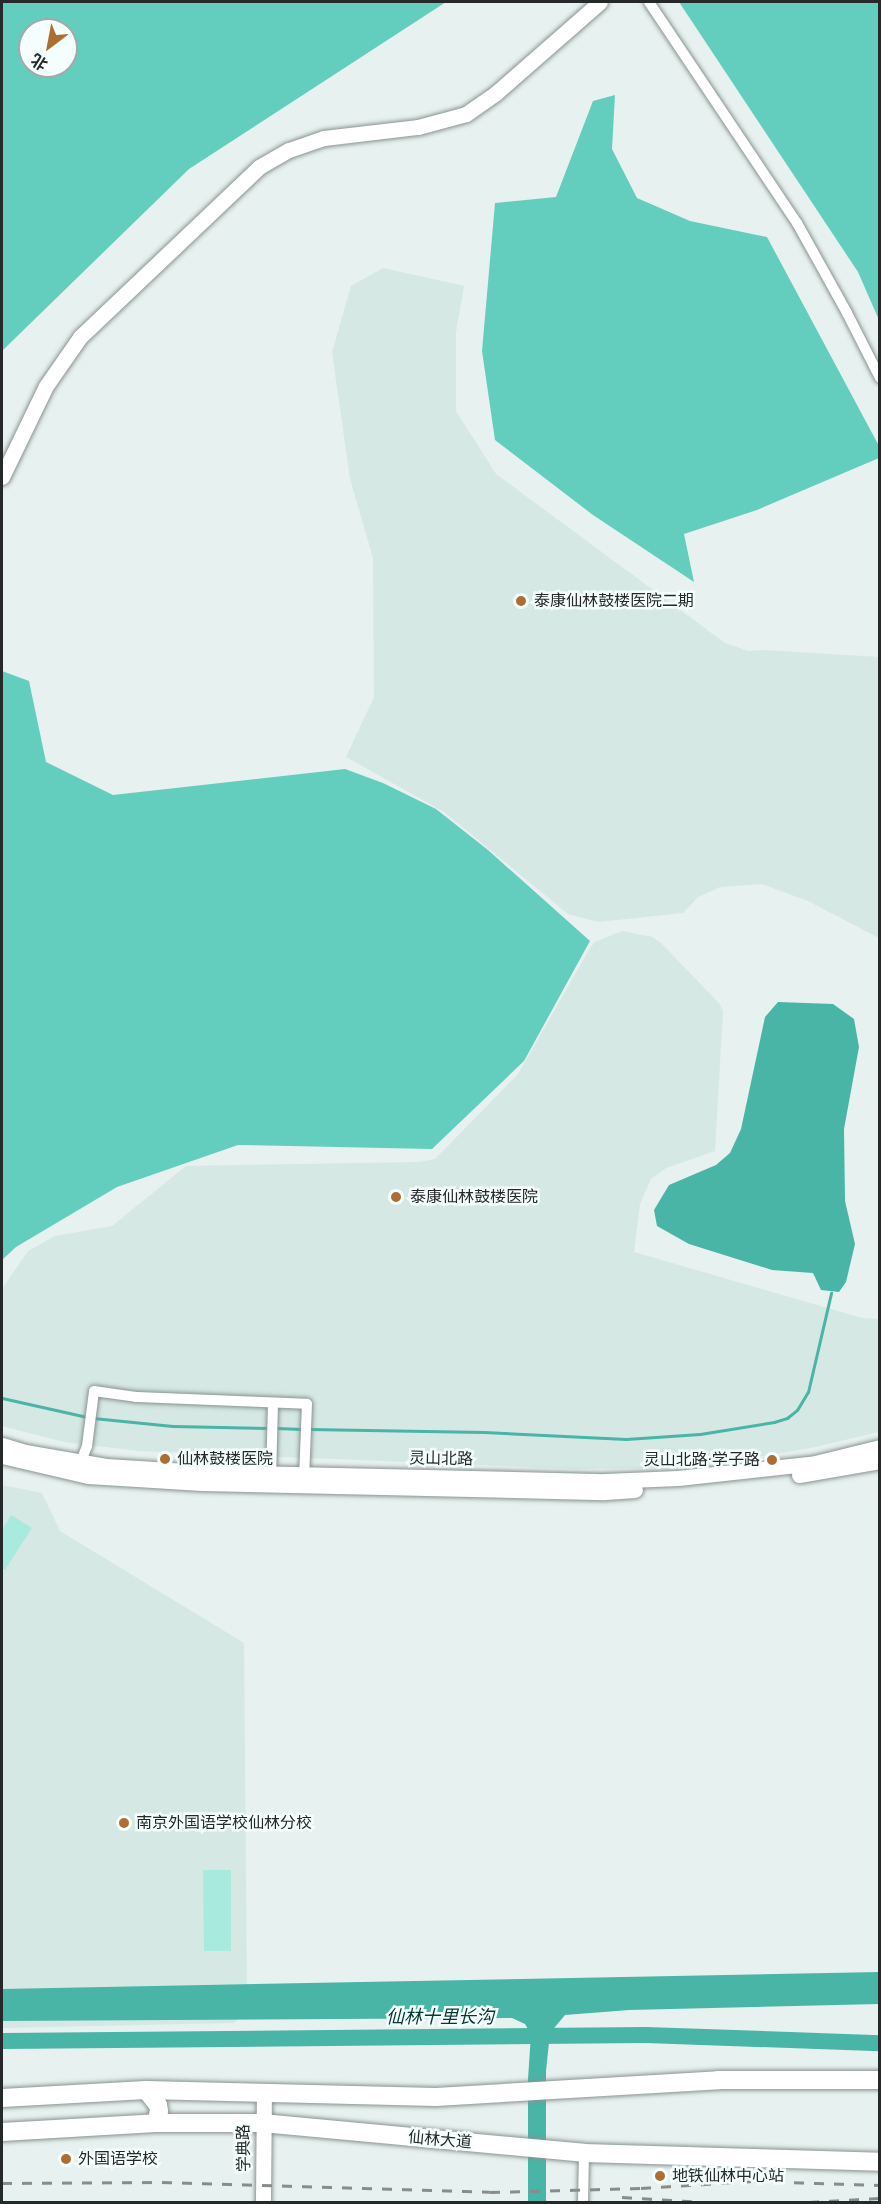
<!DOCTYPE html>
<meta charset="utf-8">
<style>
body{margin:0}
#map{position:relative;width:881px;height:2204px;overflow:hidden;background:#e7f1ef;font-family:Roboto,"Noto Sans SC",sans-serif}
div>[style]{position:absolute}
.built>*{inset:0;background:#d5e8e4}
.green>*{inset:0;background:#a8eade}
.forest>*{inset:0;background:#63cebe}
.water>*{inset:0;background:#48b5a6}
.stream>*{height:3px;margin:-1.5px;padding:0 1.5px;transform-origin:1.5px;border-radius:1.5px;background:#48b5a6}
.river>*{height:16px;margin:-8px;padding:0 8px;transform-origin:8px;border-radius:8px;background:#48b5a6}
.roads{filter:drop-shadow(0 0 2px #8a9391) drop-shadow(0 0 2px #8a9391)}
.street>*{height:10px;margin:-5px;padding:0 5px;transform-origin:5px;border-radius:5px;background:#fff}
.secondary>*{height:15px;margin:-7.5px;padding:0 7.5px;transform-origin:7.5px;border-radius:7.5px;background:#fff}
.primary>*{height:18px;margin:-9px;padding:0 9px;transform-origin:9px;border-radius:9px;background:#fff}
.rail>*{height:3px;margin-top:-1.5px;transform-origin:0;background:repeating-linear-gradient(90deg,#878d8c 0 10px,transparent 0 20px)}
.dots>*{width:16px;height:16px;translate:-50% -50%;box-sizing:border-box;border:3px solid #f4fefc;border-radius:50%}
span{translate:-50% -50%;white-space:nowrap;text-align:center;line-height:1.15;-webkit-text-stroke:5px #f4fefc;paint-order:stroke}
.poi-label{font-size:16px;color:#262929}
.left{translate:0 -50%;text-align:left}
.right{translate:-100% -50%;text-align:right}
.street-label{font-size:16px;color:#262929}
.water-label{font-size:18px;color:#043933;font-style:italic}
.frame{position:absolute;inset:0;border:3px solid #262929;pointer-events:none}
.north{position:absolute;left:18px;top:18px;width:60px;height:60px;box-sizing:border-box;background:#f4fefc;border:2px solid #a2a9a8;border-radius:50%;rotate:212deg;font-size:16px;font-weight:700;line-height:24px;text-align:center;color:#262929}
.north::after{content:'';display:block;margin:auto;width:21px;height:27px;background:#ad6e34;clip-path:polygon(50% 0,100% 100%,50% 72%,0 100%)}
</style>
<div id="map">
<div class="built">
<div style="clip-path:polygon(383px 268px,464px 286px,456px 332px,456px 411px,496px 474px,725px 643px,748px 651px,764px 650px,879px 657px,879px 938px,808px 901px,762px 884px,720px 887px,698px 897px,683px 913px,598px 922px,568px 914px,444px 812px,346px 757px,374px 697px,373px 558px,350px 479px,332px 352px,351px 286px)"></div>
<div style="clip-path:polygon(622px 931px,652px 937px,661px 943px,719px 1003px,723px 1011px,715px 1151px,666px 1168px,651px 1179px,640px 1204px,634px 1252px,862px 1318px,879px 1319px,879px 1432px,811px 1448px,739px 1460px,662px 1468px,574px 1469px,139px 1451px,64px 1442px,2px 1426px,2px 1289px,28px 1251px,55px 1236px,112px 1226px,186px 1166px,419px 1162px,435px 1159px,518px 1074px,590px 948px,595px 942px)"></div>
<div style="clip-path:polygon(2px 1485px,42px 1493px,60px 1531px,244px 1643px,247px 2003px,244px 2014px,234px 2023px,2px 2028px)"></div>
</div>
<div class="green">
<div style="clip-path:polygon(11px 1515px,32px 1528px,5px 1570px,2px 1568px,2px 1530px)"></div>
<div style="clip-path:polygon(203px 1870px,231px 1870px,231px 1951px,204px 1951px)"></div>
</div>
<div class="forest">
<div style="clip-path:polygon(evenodd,2px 2px,446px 2px,189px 169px,2px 351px,2px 2px,30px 30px,66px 30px,66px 66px,30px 66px,30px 30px)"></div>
<div style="clip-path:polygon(679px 2px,879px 2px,879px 320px,858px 272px)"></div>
<div style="clip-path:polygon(615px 95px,612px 149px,637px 198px,690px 221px,767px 237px,879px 446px,879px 458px,757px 510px,684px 534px,694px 582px,593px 515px,495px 440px,482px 351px,495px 203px,556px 197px,593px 101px)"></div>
<div style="clip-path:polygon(2px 671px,29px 681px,46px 762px,113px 795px,345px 769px,383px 783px,436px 809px,488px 850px,590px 941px,524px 1061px,432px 1149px,238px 1145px,117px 1187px,16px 1247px,2px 1260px)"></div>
</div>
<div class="water">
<div style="clip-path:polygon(778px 1002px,833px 1004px,854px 1019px,859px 1047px,844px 1129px,845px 1201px,855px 1244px,846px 1282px,839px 1292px,821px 1290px,813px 1273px,772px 1270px,689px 1244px,657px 1226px,654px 1210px,669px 1185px,716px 1165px,730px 1153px,741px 1129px,765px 1017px)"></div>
<div style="clip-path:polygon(880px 1972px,879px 2004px,629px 2010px,565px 2015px,550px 2033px,546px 2071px,546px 2202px,528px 2202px,528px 2079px,531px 2034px,525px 2024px,512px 2018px,2px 2021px,2px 1989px)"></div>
</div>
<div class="stream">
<div style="left:2px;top:1398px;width:87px;rotate:12.6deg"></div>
<div style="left:93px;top:1418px;width:80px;rotate:5.7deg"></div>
<div style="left:173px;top:1426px;width:96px;rotate:1.2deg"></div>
<div style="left:276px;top:1428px;width:26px;rotate:2deg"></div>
<div style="left:309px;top:1429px;width:175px;rotate:1deg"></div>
<div style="left:484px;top:1432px;width:142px;rotate:2.8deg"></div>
<div style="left:626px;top:1439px;width:74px;rotate:-3.9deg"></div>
<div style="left:700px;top:1434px;width:75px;rotate:-9.2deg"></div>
<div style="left:774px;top:1422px;width:14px;rotate:-17deg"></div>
<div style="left:787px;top:1418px;width:13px;rotate:-39deg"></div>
<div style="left:797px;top:1410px;width:21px;rotate:-59deg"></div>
<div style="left:808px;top:1392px;width:102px;rotate:-76.9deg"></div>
</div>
<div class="river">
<div style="left:2px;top:2041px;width:644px;rotate:-0.53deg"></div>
<div style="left:646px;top:2035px;width:234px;rotate:2deg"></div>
</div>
<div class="roads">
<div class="street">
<div style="left:649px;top:2px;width:266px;rotate:56.2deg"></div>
<div style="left:797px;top:223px;width:103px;rotate:60.9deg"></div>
<div style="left:847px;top:313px;width:73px;rotate:63.1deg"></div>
<div style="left:81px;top:1461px;width:16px;rotate:-68deg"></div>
<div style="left:87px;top:1446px;width:55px;rotate:-82.7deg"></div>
<div style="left:94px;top:1391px;width:42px;rotate:8.1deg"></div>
<div style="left:136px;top:1397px;width:171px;rotate:2.3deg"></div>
<div style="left:307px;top:1404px;width:76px;rotate:92.3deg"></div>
<div style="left:271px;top:1479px;width:76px;rotate:-88.5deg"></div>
<div style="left:583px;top:2202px;width:49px;rotate:-88.8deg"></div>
</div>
<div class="secondary">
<div style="left:2px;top:477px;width:101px;rotate:-64.2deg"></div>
<div style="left:46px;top:386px;width:60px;rotate:-55.2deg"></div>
<div style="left:80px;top:337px;width:247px;rotate:-43.5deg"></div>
<div style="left:259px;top:167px;width:34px;rotate:-30deg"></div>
<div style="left:289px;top:150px;width:37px;rotate:-19deg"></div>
<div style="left:324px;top:138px;width:95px;rotate:-6.7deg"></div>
<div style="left:418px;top:127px;width:50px;rotate:-15.2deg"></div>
<div style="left:466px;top:114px;width:37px;rotate:-35deg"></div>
<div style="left:496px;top:93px;width:138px;rotate:-41.2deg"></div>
<div style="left:2px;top:1445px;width:24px;rotate:17deg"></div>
<div style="left:25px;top:1452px;width:82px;rotate:9.8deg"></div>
<div style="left:106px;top:1466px;width:96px;rotate:3.6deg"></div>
<div style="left:202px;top:1472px;width:403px;rotate:1.3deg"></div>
<div style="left:605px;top:1481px;width:73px;rotate:-2.4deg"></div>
<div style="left:678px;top:1478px;width:138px;rotate:-6.2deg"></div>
<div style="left:815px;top:1463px;width:67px;rotate:-13.8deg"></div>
<div style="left:2px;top:1456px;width:88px;rotate:13.1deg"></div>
<div style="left:88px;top:1476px;width:114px;rotate:3.5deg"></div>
<div style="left:202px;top:1483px;width:403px;rotate:1.3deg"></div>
<div style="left:605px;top:1492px;width:30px;rotate:-4deg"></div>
<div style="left:799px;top:1475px;width:82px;rotate:-9.8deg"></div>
<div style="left:263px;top:2202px;width:109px;rotate:-89.5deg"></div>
</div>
<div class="primary">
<div style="left:146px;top:2090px;width:19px;rotate:51deg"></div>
<div style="left:158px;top:2105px;width:6px;rotate:81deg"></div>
<div style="left:159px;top:2111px;width:12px;rotate:104deg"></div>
<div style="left:2px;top:2098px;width:144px;rotate:-3.2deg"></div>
<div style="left:146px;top:2090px;width:290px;rotate:1.4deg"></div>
<div style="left:436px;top:2097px;width:283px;rotate:-3.4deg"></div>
<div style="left:718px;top:2080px;width:162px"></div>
<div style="left:2px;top:2132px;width:154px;rotate:-3.3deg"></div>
<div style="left:156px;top:2123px;width:106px"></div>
<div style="left:262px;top:2123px;width:323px;rotate:5.3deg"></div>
<div style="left:584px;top:2153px;width:296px;rotate:1.7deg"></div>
</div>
</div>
<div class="rail">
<div style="left:2px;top:2183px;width:160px;rotate:-0.4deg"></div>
<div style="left:162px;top:2182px;width:328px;rotate:1.7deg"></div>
<div style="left:490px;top:2192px;width:151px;rotate:-1.5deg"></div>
<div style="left:641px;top:2188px;width:113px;rotate:-3.5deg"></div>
<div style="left:754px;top:2181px;width:126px;rotate:1.8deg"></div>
<div style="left:622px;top:2197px;width:82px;rotate:3.5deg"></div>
<div style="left:809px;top:2202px;width:71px;rotate:-3.2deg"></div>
</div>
<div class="dots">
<div style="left:521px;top:601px;background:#ad6e34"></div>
<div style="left:396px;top:1197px;background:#ad6e34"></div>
<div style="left:165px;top:1459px;background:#ad6e34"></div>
<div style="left:772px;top:1460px;background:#ad6e34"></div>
<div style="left:124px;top:1823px;background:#ad6e34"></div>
<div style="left:66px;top:2159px;background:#ad6e34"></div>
<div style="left:660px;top:2176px;background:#ad6e34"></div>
</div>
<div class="poi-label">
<span class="left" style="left:534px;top:601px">泰康仙林鼓楼医院二期</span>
<span class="left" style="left:410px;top:1197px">泰康仙林鼓楼医院</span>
<span class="left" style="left:177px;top:1459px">仙林鼓楼医院</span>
<span class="right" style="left:760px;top:1460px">灵山北路·学子路</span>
<span class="left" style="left:136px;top:1823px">南京外国语学校仙林分校</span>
<span class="left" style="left:78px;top:2159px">外国语学校</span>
<span class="left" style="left:672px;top:2176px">地铁仙林中心站</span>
</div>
<div class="street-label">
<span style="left:441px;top:1459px;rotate:1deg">灵山北路</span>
<span style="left:440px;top:2140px;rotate:5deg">仙林大道</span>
<span style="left:244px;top:2148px;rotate:-91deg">学典路</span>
</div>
<div class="water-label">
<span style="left:440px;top:2017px">仙林十里长沟</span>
</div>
<div class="frame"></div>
<div class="north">北</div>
</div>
